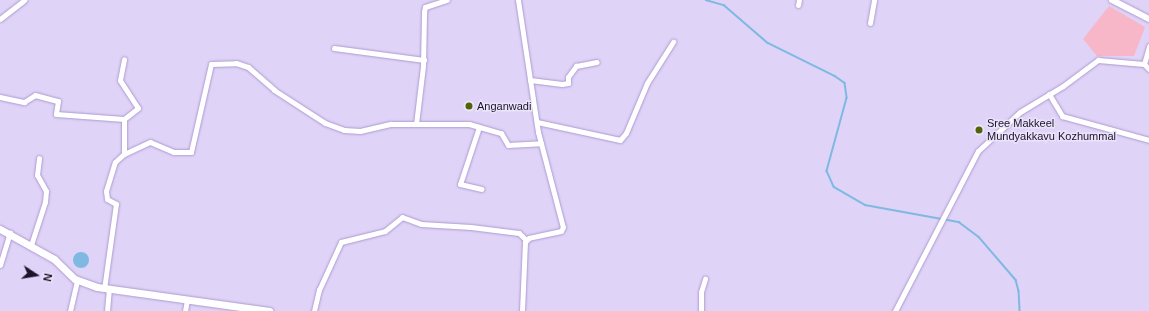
<!DOCTYPE html>
<style>
body{margin:0}
#map{position:relative;width:1149px;height:311px;overflow:hidden;background:#dfd3f7;font-family:Helvetica,sans-serif}
div>[style]{position:absolute}
.green>*{inset:0;background:#f8b6c9}
.water>*{inset:0;background:#7fb9e2}
.round{border-radius:50%}
.stream>*{height:1.5px;margin:-0.75px;padding:0 0.75px;transform-origin:0.75px;border-radius:0.75px;background:#7fb9e2}
.roads{filter:drop-shadow(0 0 1px #ae9ad2) drop-shadow(0 0 1px #ae9ad2)}
.minor>*{height:5px;margin:-2.5px;padding:0 2.5px;transform-origin:2.5px;border-radius:2.5px;background:#fff}
.tertiary>*{height:6px;margin:-3px;padding:0 3px;transform-origin:3px;border-radius:3px;background:#fff}
.secondary>*{height:7px;margin:-3.5px;padding:0 3.5px;transform-origin:3.5px;border-radius:3.5px;background:#fff}
.dots>*{width:11px;height:11px;translate:-50% -50%;box-sizing:border-box;border:2px solid #eae3fa;border-radius:50%}
span{translate:-50% -50%;white-space:nowrap;text-align:center;line-height:1.15;-webkit-text-stroke:3px #eae3fa;paint-order:stroke}
.poi-label{font-size:11px;color:#1c1429}
.left{translate:0 -50%;text-align:left}
.north{position:absolute;left:16px;top:255px;width:40px;height:40px;-webkit-text-stroke:3px #eae3fa;paint-order:stroke;rotate:102deg;font-size:11px;font-weight:700;line-height:16px;text-align:center;color:#1c1429}
.north::after{content:'';display:block;margin:auto;width:14px;height:18px;background:#1c1429;clip-path:polygon(50% 0,100% 100%,50% 72%,0 100%)}
</style>
<div id="map">
<div class="green">
<div style="clip-path:polygon(1109px 6px,1145px 27px,1134px 56px,1097px 56px,1083px 39px)"></div>
</div>
<div class="water">
<div class="round" style="left:73px;top:252px;width:16px;height:16px"></div>
</div>
<div class="stream">
<div style="left:706px;top:0;width:19px;rotate:16deg"></div>
<div style="left:724px;top:5px;width:58px;rotate:40.8deg"></div>
<div style="left:768px;top:43px;width:75px;rotate:26.2deg"></div>
<div style="left:835px;top:76px;width:12px;rotate:35deg"></div>
<div style="left:845px;top:83px;width:15px;rotate:82deg"></div>
<div style="left:847px;top:98px;width:76px;rotate:105.3deg"></div>
<div style="left:827px;top:171px;width:17px;rotate:66deg"></div>
<div style="left:834px;top:187px;width:36px;rotate:30deg"></div>
<div style="left:865px;top:205px;width:96px;rotate:10.3deg"></div>
<div style="left:959px;top:222px;width:25px;rotate:37deg"></div>
<div style="left:979px;top:237px;width:57px;rotate:49.3deg"></div>
<div style="left:1016px;top:280px;width:11px;rotate:75deg"></div>
<div style="left:1019px;top:291px;width:20px;rotate:87deg"></div>
</div>
<div class="roads">
<div class="minor">
<div style="left:518px;top:0;width:134px;rotate:81.4deg"></div>
<div style="left:538px;top:132px;width:98px;rotate:75.3deg"></div>
<div style="left:563px;top:227px;width:4px;rotate:117deg"></div>
<div style="left:561px;top:231px;width:33px;rotate:168deg"></div>
<div style="left:529px;top:238px;width:6px;rotate:135deg"></div>
<div style="left:525px;top:242px;width:69px;rotate:92.5deg"></div>
<div style="left:798px;top:5px;width:5px;rotate:-79deg"></div>
<div style="left:0;top:19px;width:31px;rotate:-38deg"></div>
<div style="left:870px;top:23px;width:23px;rotate:-80deg"></div>
<div style="left:334px;top:48px;width:91px;rotate:7.6deg"></div>
<div style="left:1144px;top:64px;width:7px;rotate:45deg"></div>
<div style="left:530px;top:80px;width:32px;rotate:7deg"></div>
<div style="left:562px;top:84px;width:6px;rotate:-9deg"></div>
<div style="left:568px;top:83px;width:6px;rotate:-90deg"></div>
<div style="left:568px;top:77px;width:14px;rotate:-54deg"></div>
<div style="left:576px;top:66px;width:21px;rotate:-11deg"></div>
<div style="left:1049px;top:94px;width:26px;rotate:59deg"></div>
<div style="left:1062px;top:116px;width:90px;rotate:15.4deg"></div>
<div style="left:0;top:97px;width:25px;rotate:12deg"></div>
<div style="left:24px;top:102px;width:13px;rotate:-32deg"></div>
<div style="left:35px;top:95px;width:24px;rotate:15deg"></div>
<div style="left:58px;top:101px;width:13px;rotate:99deg"></div>
<div style="left:56px;top:114px;width:68px;rotate:4.2deg"></div>
<div style="left:124px;top:119px;width:35px;rotate:90deg"></div>
<div style="left:124px;top:154px;width:29px;rotate:-25deg"></div>
<div style="left:150px;top:142px;width:26px;rotate:23deg"></div>
<div style="left:174px;top:152px;width:17px"></div>
<div style="left:191px;top:152px;width:90px;rotate:-77.2deg"></div>
<div style="left:211px;top:64px;width:25px;rotate:-2deg"></div>
<div style="left:236px;top:63px;width:13px;rotate:18deg"></div>
<div style="left:248px;top:67px;width:35px;rotate:41deg"></div>
<div style="left:274px;top:90px;width:61px;rotate:32.9deg"></div>
<div style="left:325px;top:123px;width:20px;rotate:20deg"></div>
<div style="left:344px;top:130px;width:16px;rotate:4deg"></div>
<div style="left:360px;top:131px;width:32px;rotate:-13deg"></div>
<div style="left:391px;top:124px;width:78px"></div>
<div style="left:469px;top:124px;width:33px;rotate:16deg"></div>
<div style="left:501px;top:133px;width:14px;rotate:60deg"></div>
<div style="left:508px;top:145px;width:33px;rotate:-3deg"></div>
<div style="left:124px;top:119px;width:18px;rotate:-38deg"></div>
<div style="left:138px;top:108px;width:33px;rotate:-123deg"></div>
<div style="left:120px;top:80px;width:21px;rotate:-79deg"></div>
<div style="left:537px;top:122px;width:85px;rotate:12.2deg"></div>
<div style="left:620px;top:140px;width:9px;rotate:-49deg"></div>
<div style="left:626px;top:133px;width:54px;rotate:-67.2deg"></div>
<div style="left:647px;top:83px;width:49px;rotate:-57.6deg"></div>
<div style="left:416px;top:124px;width:58px;rotate:-83.1deg"></div>
<div style="left:423px;top:66px;width:54px;rotate:-88.9deg"></div>
<div style="left:424px;top:12px;width:5px;rotate:-79deg"></div>
<div style="left:425px;top:7px;width:23px;rotate:-18deg"></div>
<div style="left:479px;top:127px;width:60px;rotate:108.4deg"></div>
<div style="left:460px;top:184px;width:22px;rotate:13deg"></div>
<div style="left:31px;top:245px;width:45px;rotate:-72deg"></div>
<div style="left:45px;top:202px;width:11px;rotate:-85deg"></div>
<div style="left:46px;top:191px;width:18px;rotate:-119deg"></div>
<div style="left:37px;top:175px;width:17px;rotate:-83deg"></div>
<div style="left:0;top:265px;width:34px;rotate:-73deg"></div>
<div style="left:104px;top:289px;width:86px;rotate:-82deg"></div>
<div style="left:116px;top:204px;width:10px;rotate:-151deg"></div>
<div style="left:107px;top:199px;width:8px;rotate:-97deg"></div>
<div style="left:106px;top:191px;width:30px;rotate:-73deg"></div>
<div style="left:115px;top:162px;width:12px;rotate:-42deg"></div>
<div style="left:70px;top:311px;width:32px;rotate:-77deg"></div>
<div style="left:107px;top:311px;width:21px;rotate:-85deg"></div>
<div style="left:185px;top:311px;width:11px;rotate:-80deg"></div>
<div style="left:314px;top:311px;width:22px;rotate:-77deg"></div>
<div style="left:319px;top:290px;width:53px;rotate:-65.4deg"></div>
<div style="left:341px;top:242px;width:45px;rotate:-14deg"></div>
<div style="left:385px;top:231px;width:22px;rotate:-39deg"></div>
<div style="left:402px;top:217px;width:20px;rotate:20deg"></div>
<div style="left:421px;top:224px;width:50px;rotate:3.4deg"></div>
<div style="left:471px;top:227px;width:48px;rotate:7.1deg"></div>
<div style="left:519px;top:233px;width:10px;rotate:45deg"></div>
<div style="left:701px;top:311px;width:19px;rotate:-90deg"></div>
<div style="left:701px;top:292px;width:14px;rotate:-73deg"></div>
<div style="left:895px;top:311px;width:180px;rotate:-62.6deg"></div>
<div style="left:978px;top:151px;width:57px;rotate:-42.9deg"></div>
<div style="left:1020px;top:112px;width:50px;rotate:-31.2deg"></div>
<div style="left:1063px;top:86px;width:44px;rotate:-36.6deg"></div>
<div style="left:1098px;top:60px;width:46px;rotate:5deg"></div>
<div style="left:1144px;top:64px;width:19px;rotate:-74deg"></div>
</div>
<div class="tertiary">
<div style="left:1112px;top:0;width:42px;rotate:27.2deg"></div>
</div>
<div class="secondary">
<div style="left:0;top:229px;width:62px;rotate:29.1deg"></div>
<div style="left:54px;top:259px;width:29px;rotate:44deg"></div>
<div style="left:75px;top:279px;width:23px;rotate:20deg"></div>
<div style="left:97px;top:287px;width:174px;rotate:7.9deg"></div>
</div>
</div>
<div class="dots">
<div style="left:469px;top:106px;background:#526206"></div>
<div style="left:979px;top:130px;background:#526206"></div>
</div>
<div class="poi-label">
<span class="left" style="left:477px;top:106px">Anganwadi</span>
<span class="left" style="left:987px;top:130px">Sree Makkeel<br>Mundyakkavu Kozhummal</span>
</div>
<div class="north">N</div>
</div>
